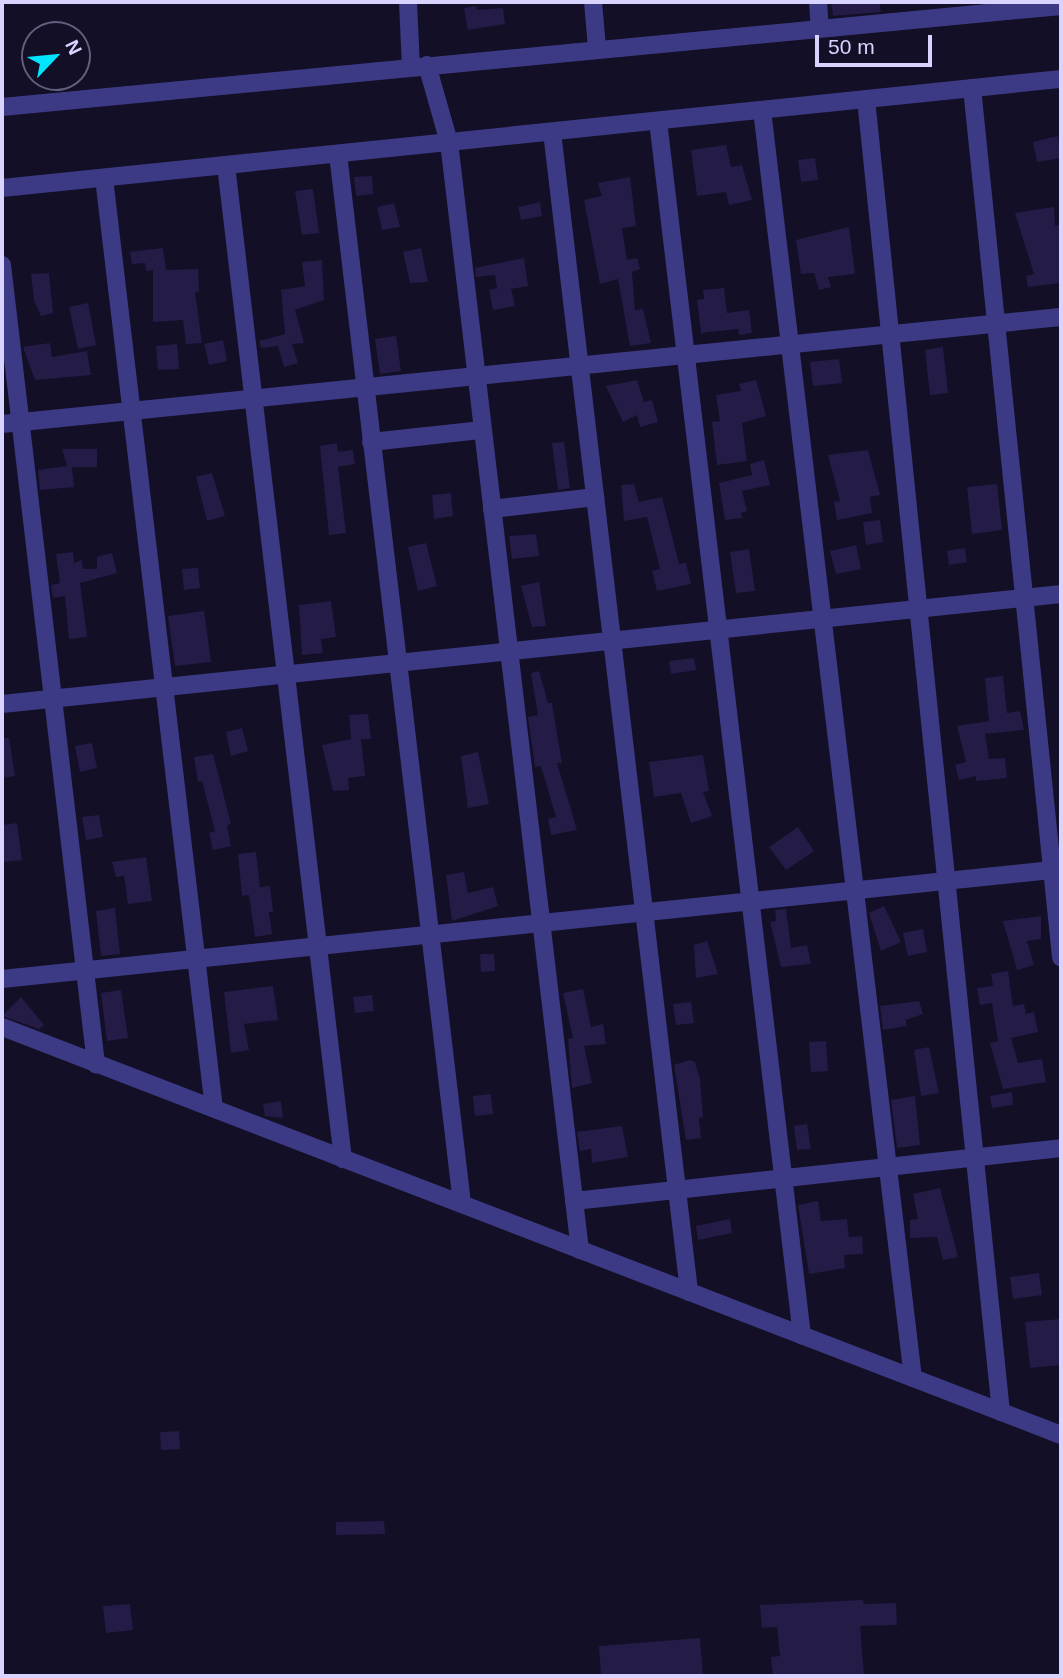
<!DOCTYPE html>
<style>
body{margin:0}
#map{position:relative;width:1063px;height:1678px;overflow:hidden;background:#130f26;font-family:Helvetica,sans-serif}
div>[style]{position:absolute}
.building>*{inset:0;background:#241b47}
.minor>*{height:18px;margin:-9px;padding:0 9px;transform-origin:9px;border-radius:9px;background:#3d3a85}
span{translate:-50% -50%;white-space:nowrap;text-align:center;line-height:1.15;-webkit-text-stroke:5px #130f26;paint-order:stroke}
.frame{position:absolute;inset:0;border:4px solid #d9d4ff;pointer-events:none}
.north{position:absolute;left:21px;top:21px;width:70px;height:70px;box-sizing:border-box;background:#130f26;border:2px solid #625e7d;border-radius:50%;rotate:64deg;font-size:19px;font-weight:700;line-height:28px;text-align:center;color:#d9d4ff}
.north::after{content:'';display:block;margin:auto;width:24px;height:32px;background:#00e5ff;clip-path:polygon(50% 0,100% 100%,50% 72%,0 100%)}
.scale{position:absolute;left:815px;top:35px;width:117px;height:32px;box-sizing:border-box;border:4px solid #d9d4ff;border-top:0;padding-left:9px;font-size:21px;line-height:24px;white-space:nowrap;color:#d9d4ff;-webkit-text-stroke:5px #130f26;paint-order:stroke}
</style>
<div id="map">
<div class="building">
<div style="clip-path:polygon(831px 2px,879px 2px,881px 12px,833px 16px)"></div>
<div style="clip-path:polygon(476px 6px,477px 10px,503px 8px,505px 24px,468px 30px,464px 8px)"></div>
<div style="clip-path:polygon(1058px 136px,1061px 158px,1037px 162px,1033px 142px)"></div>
<div style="clip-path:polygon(726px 145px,731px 167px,742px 165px,752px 200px,729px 205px,726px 192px,697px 196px,691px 150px)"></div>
<div style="clip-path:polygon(815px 158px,818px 180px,801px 182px,798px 160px)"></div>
<div style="clip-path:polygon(372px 176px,373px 194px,356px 196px,354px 177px)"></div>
<div style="clip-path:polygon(630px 177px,636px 226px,622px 228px,627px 260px,637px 258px,640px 269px,632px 272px,635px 310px,643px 309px,651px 343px,630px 346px,618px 279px,600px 284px,584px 200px,602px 196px,598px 183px)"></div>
<div style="clip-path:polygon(313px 189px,319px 233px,302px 235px,295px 191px)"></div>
<div style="clip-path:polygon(540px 202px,542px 216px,521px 220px,518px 207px)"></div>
<div style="clip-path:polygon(394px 203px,400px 227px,382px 230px,377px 207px)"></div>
<div style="clip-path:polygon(1054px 207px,1055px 226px,1061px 224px,1061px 283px,1028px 287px,1026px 276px,1034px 274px,1015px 213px)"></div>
<div style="clip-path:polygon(849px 227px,855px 274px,828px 277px,831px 287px,819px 290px,814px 273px,801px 274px,796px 240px)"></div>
<div style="clip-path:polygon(163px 248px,166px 270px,198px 269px,199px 292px,195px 292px,202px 343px,186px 344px,183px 320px,153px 322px,153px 270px,146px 271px,145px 263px,132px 264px,130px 252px)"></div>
<div style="clip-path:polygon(421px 248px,428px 282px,410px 283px,403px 252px)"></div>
<div style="clip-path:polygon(524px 258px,528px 286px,511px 289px,515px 306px,493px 310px,489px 290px,497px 288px,495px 275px,476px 277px,475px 268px)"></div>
<div style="clip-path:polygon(322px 260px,324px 300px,295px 310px,304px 343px,292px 344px,298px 363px,284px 367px,278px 346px,261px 348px,259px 341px,285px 334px,281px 290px,305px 286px,302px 262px)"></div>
<div style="clip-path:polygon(49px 273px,53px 313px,41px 316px,34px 300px,31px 274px)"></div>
<div style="clip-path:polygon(724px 288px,727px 313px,749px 310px,752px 333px,739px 335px,738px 329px,701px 333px,697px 300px,704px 299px,703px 290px)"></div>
<div style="clip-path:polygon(88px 303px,96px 345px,78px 349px,69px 307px)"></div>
<div style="clip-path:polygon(396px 336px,401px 371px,380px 374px,375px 339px)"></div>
<div style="clip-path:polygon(223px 340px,227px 361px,209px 365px,204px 344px)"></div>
<div style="clip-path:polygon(50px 343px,52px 357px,87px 351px,91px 375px,35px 380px,23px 347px)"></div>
<div style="clip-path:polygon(177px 344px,179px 369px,158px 370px,156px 346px)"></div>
<div style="clip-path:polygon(943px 347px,948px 393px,930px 395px,925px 350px)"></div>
<div style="clip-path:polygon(839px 359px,842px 383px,813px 386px,810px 362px)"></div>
<div style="clip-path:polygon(637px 380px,644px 402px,652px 400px,658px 422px,640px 427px,637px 415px,623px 422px,606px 386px)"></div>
<div style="clip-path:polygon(756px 380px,766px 416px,742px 423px,747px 461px,717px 465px,712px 422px,720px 421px,716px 395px,741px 391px,739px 384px)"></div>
<div style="clip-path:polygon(564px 442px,570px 488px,558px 490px,552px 443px)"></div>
<div style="clip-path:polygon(337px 443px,338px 452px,353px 450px,355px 464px,338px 467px,346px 533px,329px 535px,320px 446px)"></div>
<div style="clip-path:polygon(62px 449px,97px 449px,97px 467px,72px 467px,74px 487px,40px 490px,38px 470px,67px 466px)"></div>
<div style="clip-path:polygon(868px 450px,880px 495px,870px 497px,872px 513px,837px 520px,834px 502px,840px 501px,828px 455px)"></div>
<div style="clip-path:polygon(764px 460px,770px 485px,742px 491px,747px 511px,741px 513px,742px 518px,725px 520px,719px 483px,752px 475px,750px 464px)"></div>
<div style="clip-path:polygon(212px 473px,225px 516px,207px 521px,196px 477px)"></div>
<div style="clip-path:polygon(634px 484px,639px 502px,662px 497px,679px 564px,686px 563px,691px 584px,657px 591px,652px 571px,660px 569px,647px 517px,624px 521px,621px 485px)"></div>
<div style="clip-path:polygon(997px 484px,1002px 530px,972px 534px,967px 487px)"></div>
<div style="clip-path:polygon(451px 493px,453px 516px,434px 519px,432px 495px)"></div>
<div style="clip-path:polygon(880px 520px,883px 542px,866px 545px,863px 522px)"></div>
<div style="clip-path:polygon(536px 534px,539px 556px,512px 559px,509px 536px)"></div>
<div style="clip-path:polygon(426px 543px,437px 586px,418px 591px,408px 547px)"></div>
<div style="clip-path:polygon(856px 545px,861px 569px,836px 574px,830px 551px)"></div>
<div style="clip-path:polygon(965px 548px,967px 562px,949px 565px,947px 551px)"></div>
<div style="clip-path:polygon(749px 549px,755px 591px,736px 593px,730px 552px)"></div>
<div style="clip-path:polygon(73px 552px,74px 563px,82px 560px,83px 569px,97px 569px,97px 557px,112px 553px,117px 573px,80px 583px,87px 637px,69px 639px,65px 596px,53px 598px,51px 585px,60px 583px,56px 554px)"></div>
<div style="clip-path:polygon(198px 568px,200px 588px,184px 590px,182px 569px)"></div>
<div style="clip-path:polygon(539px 582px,546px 626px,532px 627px,521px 586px)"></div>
<div style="clip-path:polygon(331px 601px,336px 637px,321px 639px,323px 653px,302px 655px,299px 605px)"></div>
<div style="clip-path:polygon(204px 611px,211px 662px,175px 666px,168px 616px)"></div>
<div style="clip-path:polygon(694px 658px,696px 670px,671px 674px,669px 661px)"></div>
<div style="clip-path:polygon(539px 671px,548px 703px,552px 703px,562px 763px,557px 763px,577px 830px,551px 835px,548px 819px,556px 817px,541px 766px,535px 767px,528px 717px,538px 715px,531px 673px)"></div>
<div style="clip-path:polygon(1003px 676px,1007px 713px,1020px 711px,1024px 730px,985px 734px,989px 759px,1005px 758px,1007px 778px,976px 781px,976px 776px,959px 780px,955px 765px,966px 762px,957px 726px,989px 721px,985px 678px)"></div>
<div style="clip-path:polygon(368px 714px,371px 739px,361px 739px,365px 776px,348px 778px,349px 790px,333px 791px,322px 745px,351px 739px,349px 715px)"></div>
<div style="clip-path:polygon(242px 728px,248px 751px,231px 756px,226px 732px)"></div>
<div style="clip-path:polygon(2px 738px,9px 738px,15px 776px,2px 778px)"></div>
<div style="clip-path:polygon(92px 743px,97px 768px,80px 772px,75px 746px)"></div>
<div style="clip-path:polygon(478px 752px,489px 804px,468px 808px,461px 756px)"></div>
<div style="clip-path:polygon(213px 754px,231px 824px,227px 825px,231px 846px,213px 850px,209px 833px,215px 831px,202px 781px,198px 782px,194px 757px)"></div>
<div style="clip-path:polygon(703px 755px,709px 791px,703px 792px,712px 816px,691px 823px,681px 793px,654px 797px,649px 762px)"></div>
<div style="clip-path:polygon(99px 815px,103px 837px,86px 840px,82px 817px)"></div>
<div style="clip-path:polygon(17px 823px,22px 860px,4px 862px,2px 825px)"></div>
<div style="clip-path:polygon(798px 827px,814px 851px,786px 870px,769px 847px)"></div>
<div style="clip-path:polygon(256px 852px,260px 887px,270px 886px,273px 912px,269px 912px,272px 934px,255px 937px,249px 895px,242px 896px,238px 854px)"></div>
<div style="clip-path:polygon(146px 857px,152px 901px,128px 904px,124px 876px,116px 877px,112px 862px)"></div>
<div style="clip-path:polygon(464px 872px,468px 893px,493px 887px,498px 906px,452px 921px,446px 875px)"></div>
<div style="clip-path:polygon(884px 906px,901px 942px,881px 951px,869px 913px)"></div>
<div style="clip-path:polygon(115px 908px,120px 954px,101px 956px,96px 911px)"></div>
<div style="clip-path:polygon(786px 909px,791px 948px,807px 945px,811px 964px,781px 967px,770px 922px,776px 921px,775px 910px)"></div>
<div style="clip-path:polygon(1041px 916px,1041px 939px,1027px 941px,1034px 965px,1017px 970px,1003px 921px)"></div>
<div style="clip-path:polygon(923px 929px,927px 952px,908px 956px,903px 933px)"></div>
<div style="clip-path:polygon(707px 941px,718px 974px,696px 978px,694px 945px)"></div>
<div style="clip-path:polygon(480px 954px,494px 954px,495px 971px,481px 972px)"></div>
<div style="clip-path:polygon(1008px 971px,1013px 1006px,1024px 1004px,1026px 1014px,1034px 1012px,1038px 1032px,1011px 1038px,1018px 1063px,1042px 1059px,1046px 1082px,1003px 1089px,990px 1043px,998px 1041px,992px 1003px,980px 1005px,977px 988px,993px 986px,991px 974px)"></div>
<div style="clip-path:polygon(273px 986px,278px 1020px,244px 1024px,249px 1050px,231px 1053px,224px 992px)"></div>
<div style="clip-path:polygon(583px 989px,591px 1027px,603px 1024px,606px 1044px,584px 1046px,592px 1083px,572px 1088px,568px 1039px,573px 1038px,563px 993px)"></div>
<div style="clip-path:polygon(121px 990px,128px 1038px,107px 1041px,101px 993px)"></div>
<div style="clip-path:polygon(372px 995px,374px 1011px,355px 1013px,353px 997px)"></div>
<div style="clip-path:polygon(21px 997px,44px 1025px,39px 1029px,2px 1016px)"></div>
<div style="clip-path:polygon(919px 1001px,923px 1014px,906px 1020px,906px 1026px,883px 1030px,880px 1006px)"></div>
<div style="clip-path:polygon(691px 1002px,694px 1023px,676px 1025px,673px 1004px)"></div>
<div style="clip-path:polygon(826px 1041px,828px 1071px,811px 1072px,809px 1042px)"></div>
<div style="clip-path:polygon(929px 1047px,939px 1093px,921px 1096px,914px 1050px)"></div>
<div style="clip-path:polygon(689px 1060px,695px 1062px,700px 1079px,703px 1117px,699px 1118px,701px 1138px,686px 1140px,674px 1065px)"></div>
<div style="clip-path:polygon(1012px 1092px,1013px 1105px,992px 1108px,990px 1096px)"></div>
<div style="clip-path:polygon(491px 1094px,493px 1114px,475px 1116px,473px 1096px)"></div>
<div style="clip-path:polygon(915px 1096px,920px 1145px,897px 1148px,891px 1100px)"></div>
<div style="clip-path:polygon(281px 1101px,283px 1118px,265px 1116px,263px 1104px)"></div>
<div style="clip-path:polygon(807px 1124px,811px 1149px,797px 1150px,794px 1126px)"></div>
<div style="clip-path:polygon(622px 1126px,628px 1157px,592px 1163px,591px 1149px,580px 1151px,577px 1132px)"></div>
<div style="clip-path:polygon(940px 1188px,958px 1257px,943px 1260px,937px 1237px,910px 1238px,910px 1220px,918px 1219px,913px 1194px)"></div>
<div style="clip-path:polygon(818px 1201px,821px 1221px,847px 1219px,849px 1237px,862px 1236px,863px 1254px,844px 1255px,845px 1268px,809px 1274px,798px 1205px)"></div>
<div style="clip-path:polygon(730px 1219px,732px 1233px,698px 1240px,696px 1226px)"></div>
<div style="clip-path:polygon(1039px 1273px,1042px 1295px,1013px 1299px,1010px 1277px)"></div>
<div style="clip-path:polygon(1061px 1319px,1061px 1365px,1030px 1368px,1025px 1322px)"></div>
<div style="clip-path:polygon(179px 1431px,180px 1449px,161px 1450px,160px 1432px)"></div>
<div style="clip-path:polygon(384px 1521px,385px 1534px,336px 1535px,336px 1522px)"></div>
<div style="clip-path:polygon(863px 1600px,864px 1604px,896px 1603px,897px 1625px,860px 1626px,864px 1676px,773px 1676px,771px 1657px,780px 1656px,777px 1627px,762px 1628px,760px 1605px)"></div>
<div style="clip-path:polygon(130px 1604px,133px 1630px,106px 1633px,103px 1606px)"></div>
<div style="clip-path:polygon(700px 1638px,703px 1676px,601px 1676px,599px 1646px)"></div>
</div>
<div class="minor">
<div style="left:408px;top:2px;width:65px;rotate:87.4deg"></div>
<div style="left:593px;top:2px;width:46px;rotate:85deg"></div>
<div style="left:818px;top:2px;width:26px;rotate:86deg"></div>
<div style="left:427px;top:65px;width:80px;rotate:74.1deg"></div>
<div style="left:449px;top:142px;width:1116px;rotate:83.26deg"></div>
<div style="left:972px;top:88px;width:874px;rotate:84.15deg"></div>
<div style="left:866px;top:99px;width:1320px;rotate:84.13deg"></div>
<div style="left:2px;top:107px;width:1064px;rotate:-5.45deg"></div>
<div style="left:762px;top:110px;width:1277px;rotate:83.21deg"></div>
<div style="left:658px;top:121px;width:1223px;rotate:83.24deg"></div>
<div style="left:552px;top:132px;width:1168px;rotate:83.26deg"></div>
<div style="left:338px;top:154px;width:1057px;rotate:83.26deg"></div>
<div style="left:226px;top:165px;width:1001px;rotate:83.29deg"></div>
<div style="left:104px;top:178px;width:937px;rotate:83.26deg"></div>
<div style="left:2px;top:188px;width:1065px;rotate:-5.88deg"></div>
<div style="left:2px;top:265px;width:805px;rotate:83.29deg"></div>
<div style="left:2px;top:424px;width:1064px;rotate:-5.77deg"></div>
<div style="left:371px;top:442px;width:112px;rotate:-6.2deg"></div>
<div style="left:492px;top:509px;width:104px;rotate:-6.6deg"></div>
<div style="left:2px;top:704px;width:1065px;rotate:-5.93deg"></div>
<div style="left:2px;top:979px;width:1065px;rotate:-5.93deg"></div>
<div style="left:2px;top:1027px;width:1135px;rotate:21.07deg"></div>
<div style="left:574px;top:1201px;width:490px;rotate:-6.2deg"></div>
</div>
<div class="frame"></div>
<div class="north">N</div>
<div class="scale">50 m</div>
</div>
